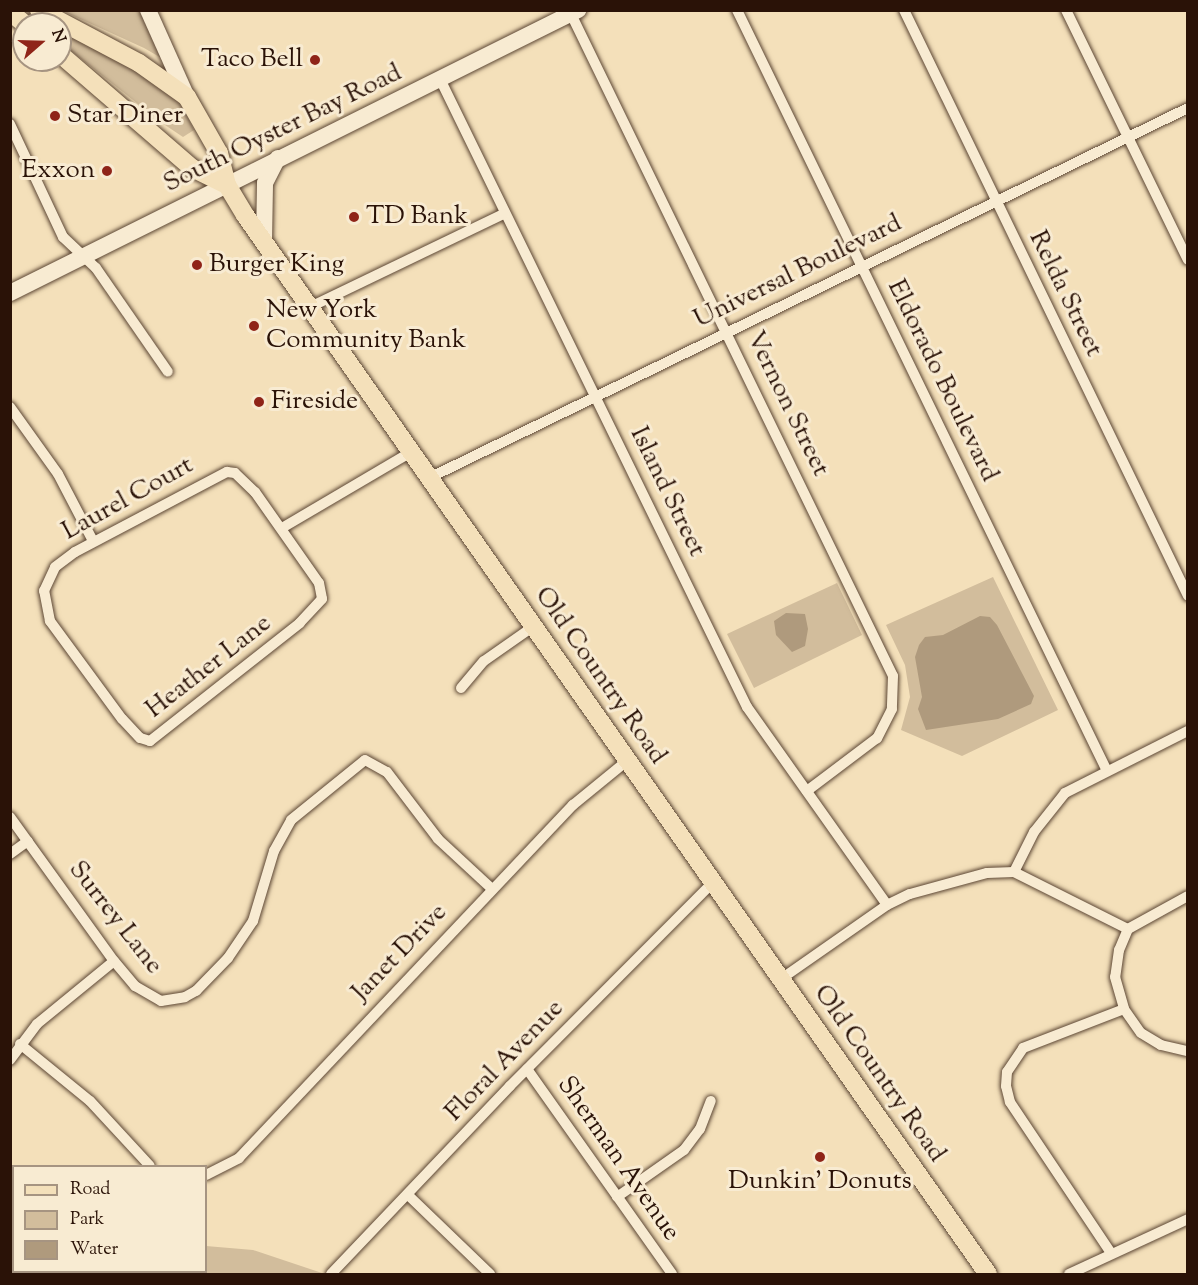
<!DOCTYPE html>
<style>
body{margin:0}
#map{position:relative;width:1198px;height:1285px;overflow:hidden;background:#f4e0ba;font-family:"Sorts Mill Goudy",serif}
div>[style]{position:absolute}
.green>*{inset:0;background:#d2bd9c}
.water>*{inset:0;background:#af9a7d}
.roads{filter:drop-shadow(0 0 2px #5c4634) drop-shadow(0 0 2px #5c4634)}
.minor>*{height:10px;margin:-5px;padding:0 5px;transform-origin:5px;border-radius:5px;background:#f8ebd2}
.secondary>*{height:16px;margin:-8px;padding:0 8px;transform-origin:8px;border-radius:8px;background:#f8ebd2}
.primary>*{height:18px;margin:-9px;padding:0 9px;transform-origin:9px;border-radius:9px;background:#f4e0ba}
.dots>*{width:16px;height:16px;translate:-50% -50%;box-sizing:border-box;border:3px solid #f8ebd2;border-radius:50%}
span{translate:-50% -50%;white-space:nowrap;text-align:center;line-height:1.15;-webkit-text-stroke:6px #f8ebd2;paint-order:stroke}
.poi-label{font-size:26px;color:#2a1207}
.right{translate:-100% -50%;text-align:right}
.left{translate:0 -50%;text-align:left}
.street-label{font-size:26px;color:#2a1207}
.frame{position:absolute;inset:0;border:12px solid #2a1207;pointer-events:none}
.legend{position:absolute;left:12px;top:1165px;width:195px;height:108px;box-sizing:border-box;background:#f8ebd2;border:2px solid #a69481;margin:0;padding:8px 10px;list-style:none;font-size:18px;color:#2a1207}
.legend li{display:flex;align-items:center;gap:12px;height:30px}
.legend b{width:30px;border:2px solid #a69481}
.north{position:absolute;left:12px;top:12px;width:60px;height:60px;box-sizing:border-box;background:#f8ebd2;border:2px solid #a69481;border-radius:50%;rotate:70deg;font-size:16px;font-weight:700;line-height:24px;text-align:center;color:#2a1207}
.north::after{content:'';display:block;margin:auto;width:21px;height:27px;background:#8f2418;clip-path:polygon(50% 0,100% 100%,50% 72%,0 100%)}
</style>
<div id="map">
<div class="green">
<div style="clip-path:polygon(63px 11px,143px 11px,170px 63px,144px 48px)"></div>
<div style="clip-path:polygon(60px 28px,125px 59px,168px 91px,183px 108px,194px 130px,183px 137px,162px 123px,60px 42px)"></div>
<div style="clip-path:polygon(993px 577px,1058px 710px,962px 756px,901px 730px,910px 697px,905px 665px,886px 625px)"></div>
<div style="clip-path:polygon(837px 583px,862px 635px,754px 688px,727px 634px)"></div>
<div style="clip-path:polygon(206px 1246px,253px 1250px,325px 1274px,159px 1274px,206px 1272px)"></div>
</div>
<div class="water">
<div style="clip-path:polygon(786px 613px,805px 614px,808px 629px,805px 646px,792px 652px,776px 635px,774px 621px)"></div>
<div style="clip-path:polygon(980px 616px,990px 617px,997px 625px,1034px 696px,1031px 704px,998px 719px,926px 730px,918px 709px,922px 697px,915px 657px,919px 645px,925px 637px,943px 635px)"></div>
</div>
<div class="roads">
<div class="minor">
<div style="left:737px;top:10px;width:846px;rotate:64.07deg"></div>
<div style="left:904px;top:10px;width:651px;rotate:64.14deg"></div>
<div style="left:1066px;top:10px;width:278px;rotate:64deg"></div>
<div style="left:571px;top:14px;width:736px;rotate:64.06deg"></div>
<div style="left:893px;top:676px;width:33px;rotate:92deg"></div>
<div style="left:892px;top:709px;width:33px;rotate:117deg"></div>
<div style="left:877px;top:738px;width:88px;rotate:142.9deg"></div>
<div style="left:440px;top:79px;width:699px;rotate:63.95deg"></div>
<div style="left:747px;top:707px;width:242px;rotate:54.7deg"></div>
<div style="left:10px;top:124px;width:125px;rotate:64.9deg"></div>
<div style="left:63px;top:237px;width:45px;rotate:43.2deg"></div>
<div style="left:96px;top:268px;width:126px;rotate:55.3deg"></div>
<div style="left:310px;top:307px;width:216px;rotate:-25.7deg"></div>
<div style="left:10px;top:407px;width:82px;rotate:54.4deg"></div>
<div style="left:58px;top:474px;width:76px;rotate:62.4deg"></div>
<div style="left:227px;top:472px;width:8px;rotate:7deg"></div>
<div style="left:235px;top:473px;width:28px;rotate:44deg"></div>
<div style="left:255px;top:492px;width:111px;rotate:54.9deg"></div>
<div style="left:319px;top:583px;width:16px;rotate:79deg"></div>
<div style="left:322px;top:599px;width:33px;rotate:133deg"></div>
<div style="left:300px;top:623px;width:191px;rotate:141.8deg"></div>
<div style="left:150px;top:741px;width:10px;rotate:-163deg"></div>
<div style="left:140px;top:738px;width:26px;rotate:-133deg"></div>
<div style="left:122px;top:719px;width:122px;rotate:-126.3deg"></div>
<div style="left:50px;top:621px;width:31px;rotate:-101deg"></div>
<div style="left:44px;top:591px;width:26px;rotate:-65deg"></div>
<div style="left:55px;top:567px;width:25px;rotate:-37deg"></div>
<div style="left:75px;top:552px;width:172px;rotate:-27.8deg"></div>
<div style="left:429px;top:478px;width:844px;rotate:-25.99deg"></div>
<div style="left:282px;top:528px;width:150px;rotate:-30.5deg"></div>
<div style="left:461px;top:688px;width:35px;rotate:-50deg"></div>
<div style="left:484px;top:661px;width:61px;rotate:-35deg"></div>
<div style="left:10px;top:817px;width:178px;rotate:54.2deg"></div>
<div style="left:114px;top:961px;width:33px;rotate:50deg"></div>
<div style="left:135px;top:986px;width:30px;rotate:30deg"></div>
<div style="left:161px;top:1001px;width:24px;rotate:-9deg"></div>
<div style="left:185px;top:997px;width:13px;rotate:-29deg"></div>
<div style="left:196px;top:991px;width:46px;rotate:-45.9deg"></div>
<div style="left:228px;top:958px;width:45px;rotate:-56deg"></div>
<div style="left:253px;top:921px;width:73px;rotate:-73.3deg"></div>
<div style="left:274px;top:851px;width:35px;rotate:-61deg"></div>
<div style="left:291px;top:820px;width:95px;rotate:-39deg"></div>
<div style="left:365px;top:760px;width:25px;rotate:29deg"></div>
<div style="left:387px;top:772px;width:84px;rotate:52.7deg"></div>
<div style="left:438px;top:839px;width:74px;rotate:42.8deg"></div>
<div style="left:10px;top:854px;width:22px;rotate:-36deg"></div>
<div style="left:1014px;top:872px;width:45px;rotate:-63.4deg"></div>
<div style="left:1034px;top:832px;width:50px;rotate:-51.5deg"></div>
<div style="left:1065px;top:793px;width:138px;rotate:-26.8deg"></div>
<div style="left:1128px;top:929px;width:23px;rotate:113deg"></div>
<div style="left:1119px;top:950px;width:27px;rotate:98deg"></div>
<div style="left:1115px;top:977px;width:33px;rotate:74deg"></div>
<div style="left:1124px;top:1009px;width:29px;rotate:55deg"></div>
<div style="left:1141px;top:1033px;width:23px;rotate:31deg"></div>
<div style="left:1161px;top:1045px;width:28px;rotate:13deg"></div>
<div style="left:781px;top:979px;width:129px;rotate:-34.9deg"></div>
<div style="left:887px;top:905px;width:25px;rotate:-26deg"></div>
<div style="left:910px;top:894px;width:80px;rotate:-15.3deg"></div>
<div style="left:987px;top:873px;width:27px;rotate:-2deg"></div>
<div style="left:1014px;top:872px;width:127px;rotate:26.6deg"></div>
<div style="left:1128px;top:929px;width:68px;rotate:-28.8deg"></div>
<div style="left:20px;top:1044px;width:90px;rotate:39.2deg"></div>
<div style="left:90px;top:1101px;width:88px;rotate:47.3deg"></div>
<div style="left:10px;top:1060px;width:45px;rotate:-53.1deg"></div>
<div style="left:37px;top:1024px;width:99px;rotate:-39.3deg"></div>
<div style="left:527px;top:1069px;width:251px;rotate:54.7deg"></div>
<div style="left:206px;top:1175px;width:37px;rotate:-27deg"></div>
<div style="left:239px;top:1158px;width:486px;rotate:-46.6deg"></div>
<div style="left:573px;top:805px;width:71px;rotate:-39.3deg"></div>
<div style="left:408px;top:1195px;width:114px;rotate:43.9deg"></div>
<div style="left:617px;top:1197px;width:82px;rotate:-35deg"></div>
<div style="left:684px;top:1150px;width:26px;rotate:-53deg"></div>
<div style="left:700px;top:1129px;width:30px;rotate:-69deg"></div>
<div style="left:10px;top:1236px;width:6px;rotate:51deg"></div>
<div style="left:1111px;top:1253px;width:182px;rotate:-123.8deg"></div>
<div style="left:1010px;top:1102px;width:16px;rotate:-104deg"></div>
<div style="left:1006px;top:1086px;width:14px;rotate:-86deg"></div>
<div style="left:1007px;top:1072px;width:29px;rotate:-56deg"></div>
<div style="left:1023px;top:1048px;width:108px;rotate:-21.1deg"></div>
<div style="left:34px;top:1272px;width:3px;rotate:45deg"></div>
<div style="left:331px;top:1274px;width:260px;rotate:-46.4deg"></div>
<div style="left:510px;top:1086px;width:288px;rotate:-45.1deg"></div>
<div style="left:1069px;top:1274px;width:131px;rotate:-24.8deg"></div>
</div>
<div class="secondary">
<div style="left:148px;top:10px;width:95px;rotate:65.9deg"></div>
<div style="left:264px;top:242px;width:59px;rotate:-89deg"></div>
<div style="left:265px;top:183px;width:28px;rotate:-63deg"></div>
<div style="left:10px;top:293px;width:635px;rotate:-26.48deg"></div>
</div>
<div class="primary">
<div style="left:39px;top:10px;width:113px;rotate:27.9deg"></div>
<div style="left:139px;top:63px;width:59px;rotate:35.3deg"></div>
<div style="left:187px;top:97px;width:64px;rotate:60.3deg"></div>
<div style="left:219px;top:153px;width:33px;rotate:76deg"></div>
<div style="left:227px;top:185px;width:35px;rotate:59deg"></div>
<div style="left:245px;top:215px;width:1294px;rotate:54.95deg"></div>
<div style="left:10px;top:12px;width:19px;rotate:39deg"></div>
<div style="left:60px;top:54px;width:174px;rotate:40.8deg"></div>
<div style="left:192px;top:168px;width:39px;rotate:26deg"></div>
</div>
</div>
<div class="dots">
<div style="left:315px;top:60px;background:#8f2418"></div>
<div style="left:55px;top:116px;background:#8f2418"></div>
<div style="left:107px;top:171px;background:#8f2418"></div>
<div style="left:354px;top:217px;background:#8f2418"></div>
<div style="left:197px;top:265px;background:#8f2418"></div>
<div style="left:254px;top:326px;background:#8f2418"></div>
<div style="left:259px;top:402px;background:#8f2418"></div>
<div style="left:820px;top:1157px;background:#8f2418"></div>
</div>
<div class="poi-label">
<span class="right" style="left:303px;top:60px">Taco Bell</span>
<span class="left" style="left:67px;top:116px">Star Diner</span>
<span class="right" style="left:95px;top:171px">Exxon</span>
<span class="left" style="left:366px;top:217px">TD Bank</span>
<span class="left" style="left:209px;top:265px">Burger King</span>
<span class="left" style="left:266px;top:326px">New York<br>Community Bank</span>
<span class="left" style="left:271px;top:402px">Fireside</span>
<span style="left:820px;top:1182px">Dunkin' Donuts</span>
</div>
<div class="street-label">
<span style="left:283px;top:129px;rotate:-26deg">South Oyster Bay Road</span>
<span style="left:798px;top:272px;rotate:-26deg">Universal Boulevard</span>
<span style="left:1065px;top:294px;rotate:64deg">Relda Street</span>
<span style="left:942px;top:381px;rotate:64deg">Eldorado Boulevard</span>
<span style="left:787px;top:404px;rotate:64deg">Vernon Street</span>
<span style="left:667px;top:492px;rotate:64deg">Island Street</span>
<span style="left:128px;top:499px;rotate:-29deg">Laurel Court</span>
<span style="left:209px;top:667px;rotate:-38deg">Heather Lane</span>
<span style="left:600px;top:676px;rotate:55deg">Old Country Road</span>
<span style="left:115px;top:918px;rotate:52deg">Surrey Lane</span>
<span style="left:400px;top:953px;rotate:-46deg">Janet Drive</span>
<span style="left:505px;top:1061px;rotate:-46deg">Floral Avenue</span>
<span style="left:879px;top:1074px;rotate:55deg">Old Country Road</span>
<span style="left:618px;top:1159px;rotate:55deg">Sherman Avenue</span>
</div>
<div class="frame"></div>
<ul class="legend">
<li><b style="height:8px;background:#f4e0ba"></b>Road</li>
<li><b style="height:16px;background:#d2bd9c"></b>Park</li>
<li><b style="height:16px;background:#af9a7d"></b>Water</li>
</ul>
<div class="north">N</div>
</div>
